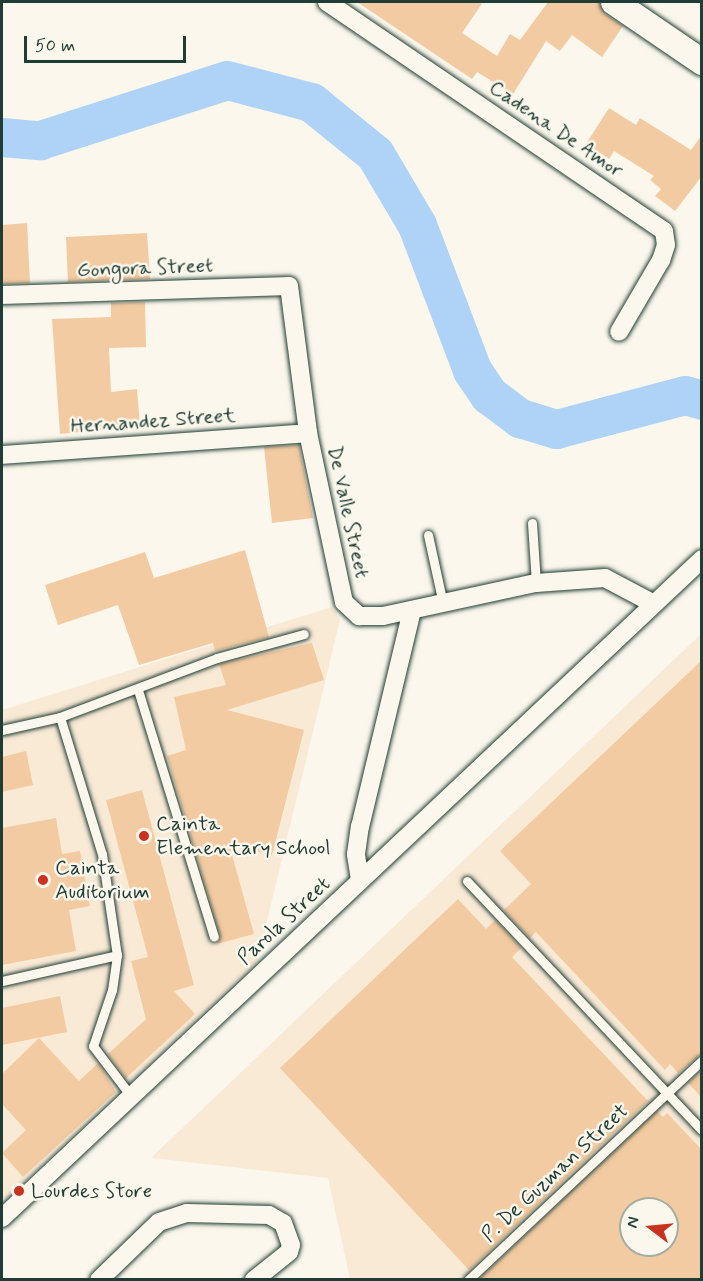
<!DOCTYPE html>
<style>
body{margin:0}
#map{position:relative;width:703px;height:1281px;overflow:hidden;background:#fbf7ec;font-family:Mynerve,sans-serif}
div>[style]{position:absolute}
.built>*{inset:0;background:#f9ead6}
.river>*{height:39px;margin:-19.5px;padding:0 19.5px;transform-origin:19.5px;border-radius:19.5px;background:#aed3f7}
.building>*{inset:0;background:#f3cba2}
.roads{filter:drop-shadow(0 0 2px #1f3d34) drop-shadow(0 0 2px #1f3d34)}
.lane>*{height:9px;margin:-4.5px;padding:0 4.5px;transform-origin:4.5px;border-radius:4.5px;background:#fbf7ec}
.street>*{height:18px;margin:-9px;padding:0 9px;transform-origin:9px;border-radius:9px;background:#fbf7ec}
.secondary>*{height:26px;margin:-13px;padding:0 13px;transform-origin:13px;border-radius:13px;background:#fbf7ec}
.dots>*{width:16px;height:16px;translate:-50% -50%;box-sizing:border-box;border:3px solid #fbf7ec;border-radius:50%}
span{translate:-50% -50%;white-space:nowrap;text-align:center;line-height:1.15;-webkit-text-stroke:5px #fbf7ec;paint-order:stroke}
.street-label{font-size:21px;color:#1f3d34}
.poi-label{font-size:21px;color:#1f3d34}
.left{translate:0 -50%;text-align:left}
.frame{position:absolute;inset:0;border:3px solid #1f3d34;pointer-events:none}
.north{position:absolute;left:619px;top:1197px;width:60px;height:60px;box-sizing:border-box;background:#fbf7ec;border:2px solid #a3ada2;border-radius:50%;rotate:286deg;font-size:16px;font-weight:700;line-height:24px;text-align:center;color:#1f3d34}
.north::after{content:'';display:block;margin:auto;width:21px;height:27px;background:#c8321e;clip-path:polygon(50% 0,100% 100%,50% 72%,0 100%)}
.scale{position:absolute;left:24px;top:36px;width:162px;height:27px;box-sizing:border-box;border:3px solid #1f3d34;border-top:0;padding-left:8px;font-size:18px;line-height:21px;white-space:nowrap;color:#1f3d34;-webkit-text-stroke:4px #fbf7ec;paint-order:stroke}
</style>
<div id="map">
<div class="built">
<div style="clip-path:polygon(332px 607px,340px 620px,257px 962px,7px 1198px,2px 1198px,2px 710px)"></div>
<div style="clip-path:polygon(evenodd,701px 634px,701px 1279px,350px 1279px,328px 1178px,151px 1158px,701px 634px,631px 1209px,667px 1209px,667px 1245px,631px 1245px,631px 1209px)"></div>
</div>
<div class="river">
<div style="left:2px;top:137px;width:38px;rotate:5deg"></div>
<div style="left:40px;top:140px;width:196px;rotate:-17.8deg"></div>
<div style="left:227px;top:80px;width:87px;rotate:14.7deg"></div>
<div style="left:311px;top:102px;width:82px;rotate:39.1deg"></div>
<div style="left:375px;top:154px;width:82px;rotate:59.4deg"></div>
<div style="left:417px;top:225px;width:155px;rotate:69.2deg"></div>
<div style="left:472px;top:370px;width:30px;rotate:56deg"></div>
<div style="left:489px;top:395px;width:39px;rotate:37deg"></div>
<div style="left:520px;top:418px;width:38px;rotate:17deg"></div>
<div style="left:556px;top:429px;width:133px;rotate:-14.8deg"></div>
<div style="left:685px;top:395px;width:18px;rotate:16deg"></div>
</div>
<div class="building">
<div style="clip-path:polygon(357px 2px,483px 2px,462px 33px,497px 56px,510px 34px,520px 40px,548px 2px,599px 2px,605px 14px,623px 26px,602px 57px,572px 35px,560px 51px,546px 41px,513px 94px,477px 72px,472px 79px)"></div>
<div style="clip-path:polygon(609px 108px,636px 125px,640px 118px,691px 150px,702px 135px,702px 176px,675px 211px,655px 196px,661px 189px,650px 180px,654px 176px,614px 151px,609px 159px,586px 144px)"></div>
<div style="clip-path:polygon(27px 223px,30px 283px,2px 284px,2px 225px)"></div>
<div style="clip-path:polygon(147px 233px,150px 279px,68px 282px,66px 237px)"></div>
<div style="clip-path:polygon(145px 302px,146px 347px,109px 348px,111px 392px,137px 389px,140px 426px,60px 434px,52px 319px,111px 317px,111px 303px)"></div>
<div style="clip-path:polygon(299px 445px,313px 518px,272px 523px,264px 447px)"></div>
<div style="clip-path:polygon(245px 550px,269px 637px,215px 651px,213px 643px,139px 665px,118px 605px,58px 625px,45px 585px,145px 552px,154px 578px)"></div>
<div style="clip-path:polygon(312px 643px,324px 680px,227px 710px,304px 730px,272px 855px,229px 844px,254px 934px,217px 944px,220px 935px,167px 756px,186px 750px,174px 697px,226px 685px,219px 664px)"></div>
<div style="clip-path:polygon(702px 660px,702px 1053px,678px 1073px,670px 1064px,665px 1070px,536px 932px,530px 938px,504px 910px,531px 884px,500px 851px)"></div>
<div style="clip-path:polygon(26px 751px,33px 785px,2px 792px,2px 757px)"></div>
<div style="clip-path:polygon(142px 790px,194px 985px,174px 991px,195px 1014px,126px 1078px,108px 1054px,146px 1019px,131px 961px,148px 957px,106px 800px)"></div>
<div style="clip-path:polygon(56px 818px,62px 854px,80px 851px,90px 906px,69px 910px,76px 951px,2px 965px,2px 828px)"></div>
<div style="clip-path:polygon(458px 899px,486px 929px,495px 920px,521px 948px,512px 957px,648px 1101px,469px 1270px,280px 1068px)"></div>
<div style="clip-path:polygon(60px 996px,67px 1032px,2px 1045px,2px 1008px)"></div>
<div style="clip-path:polygon(39px 1038px,79px 1081px,98px 1063px,116px 1092px,23px 1177px,2px 1153px,26px 1130px,2px 1104px,2px 1074px)"></div>
<div style="clip-path:polygon(702px 1070px,702px 1098px,688px 1083px)"></div>
<div style="clip-path:polygon(evenodd,657px 1111px,663px 1117px,667px 1113px,702px 1150px,702px 1280px,478px 1280px,657px 1111px,631px 1209px,667px 1209px,667px 1245px,631px 1245px,631px 1209px)"></div>
</div>
<div class="roads">
<div class="lane">
<div style="left:532px;top:523px;width:60px;rotate:86.2deg"></div>
<div style="left:428px;top:535px;width:71px;rotate:77.7deg"></div>
<div style="left:138px;top:690px;width:258px;rotate:72.9deg"></div>
<div style="left:60px;top:717px;width:143px;rotate:73deg"></div>
<div style="left:102px;top:854px;width:102px;rotate:81.6deg"></div>
<div style="left:117px;top:955px;width:35px;rotate:98deg"></div>
<div style="left:112px;top:990px;width:59px;rotate:108.7deg"></div>
<div style="left:93px;top:1046px;width:63px;rotate:52.8deg"></div>
<div style="left:2px;top:730px;width:59px;rotate:-12.6deg"></div>
<div style="left:60px;top:717px;width:168px;rotate:-20.6deg"></div>
<div style="left:217px;top:658px;width:90px;rotate:-15.4deg"></div>
<div style="left:467px;top:881px;width:342px;rotate:46.7deg"></div>
<div style="left:2px;top:981px;width:118px;rotate:-12.7deg"></div>
<div style="left:468px;top:1280px;width:321px;rotate:-43.2deg"></div>
</div>
<div class="street">
<div style="left:327px;top:2px;width:407px;rotate:34.2deg"></div>
<div style="left:664px;top:231px;width:14px;rotate:82deg"></div>
<div style="left:666px;top:245px;width:16px;rotate:108deg"></div>
<div style="left:661px;top:260px;width:83px;rotate:120.3deg"></div>
<div style="left:2px;top:295px;width:287px;rotate:-1.8deg"></div>
<div style="left:289px;top:286px;width:148px;rotate:82.6deg"></div>
<div style="left:308px;top:433px;width:173px;rotate:78deg"></div>
<div style="left:344px;top:602px;width:21px;rotate:43deg"></div>
<div style="left:359px;top:616px;width:24px"></div>
<div style="left:383px;top:616px;width:157px;rotate:-12.2deg"></div>
<div style="left:536px;top:583px;width:69px;rotate:-4.1deg"></div>
<div style="left:605px;top:578px;width:55px;rotate:28deg"></div>
<div style="left:2px;top:455px;width:307px;rotate:-4.1deg"></div>
<div style="left:360px;top:880px;width:26px;rotate:-99deg"></div>
<div style="left:356px;top:854px;width:27px;rotate:-82deg"></div>
<div style="left:360px;top:827px;width:223px;rotate:-76.5deg"></div>
<div style="left:2px;top:1218px;width:961px;rotate:-43.27deg"></div>
<div style="left:99px;top:1280px;width:83px;rotate:-44deg"></div>
<div style="left:159px;top:1222px;width:29px;rotate:-18deg"></div>
<div style="left:187px;top:1213px;width:82px;rotate:1.4deg"></div>
<div style="left:269px;top:1215px;width:16px;rotate:30deg"></div>
<div style="left:283px;top:1223px;width:23px;rotate:70deg"></div>
<div style="left:291px;top:1245px;width:7px;rotate:106deg"></div>
<div style="left:289px;top:1252px;width:45px;rotate:141.3deg"></div>
</div>
<div class="secondary">
<div style="left:614px;top:2px;width:107px;rotate:34.3deg"></div>
</div>
</div>
<div class="dots">
<div style="left:144px;top:836px;background:#c8321e"></div>
<div style="left:43px;top:880px;background:#c8321e"></div>
<div style="left:19px;top:1191px;background:#c8321e"></div>
</div>
<div class="street-label">
<span style="left:556px;top:129px;rotate:34deg">Cadena De Amor</span>
<span style="left:145px;top:268px;rotate:-2deg">Gongora Street</span>
<span style="left:153px;top:421px;rotate:-4deg">Hernandez Street</span>
<span style="left:348px;top:512px;rotate:78deg">De Valle Street</span>
<span style="left:284px;top:921px;rotate:-43deg">Parola Street</span>
<span style="left:555px;top:1173px;rotate:-43deg">P. De Guzman Street</span>
</div>
<div class="poi-label">
<span class="left" style="left:156px;top:836px">Cainta<br>Elementary School</span>
<span class="left" style="left:55px;top:880px">Cainta<br>Auditorium</span>
<span class="left" style="left:31px;top:1191px">Lourdes Store</span>
</div>
<div class="frame"></div>
<div class="north">N</div>
<div class="scale">50 m</div>
</div>
